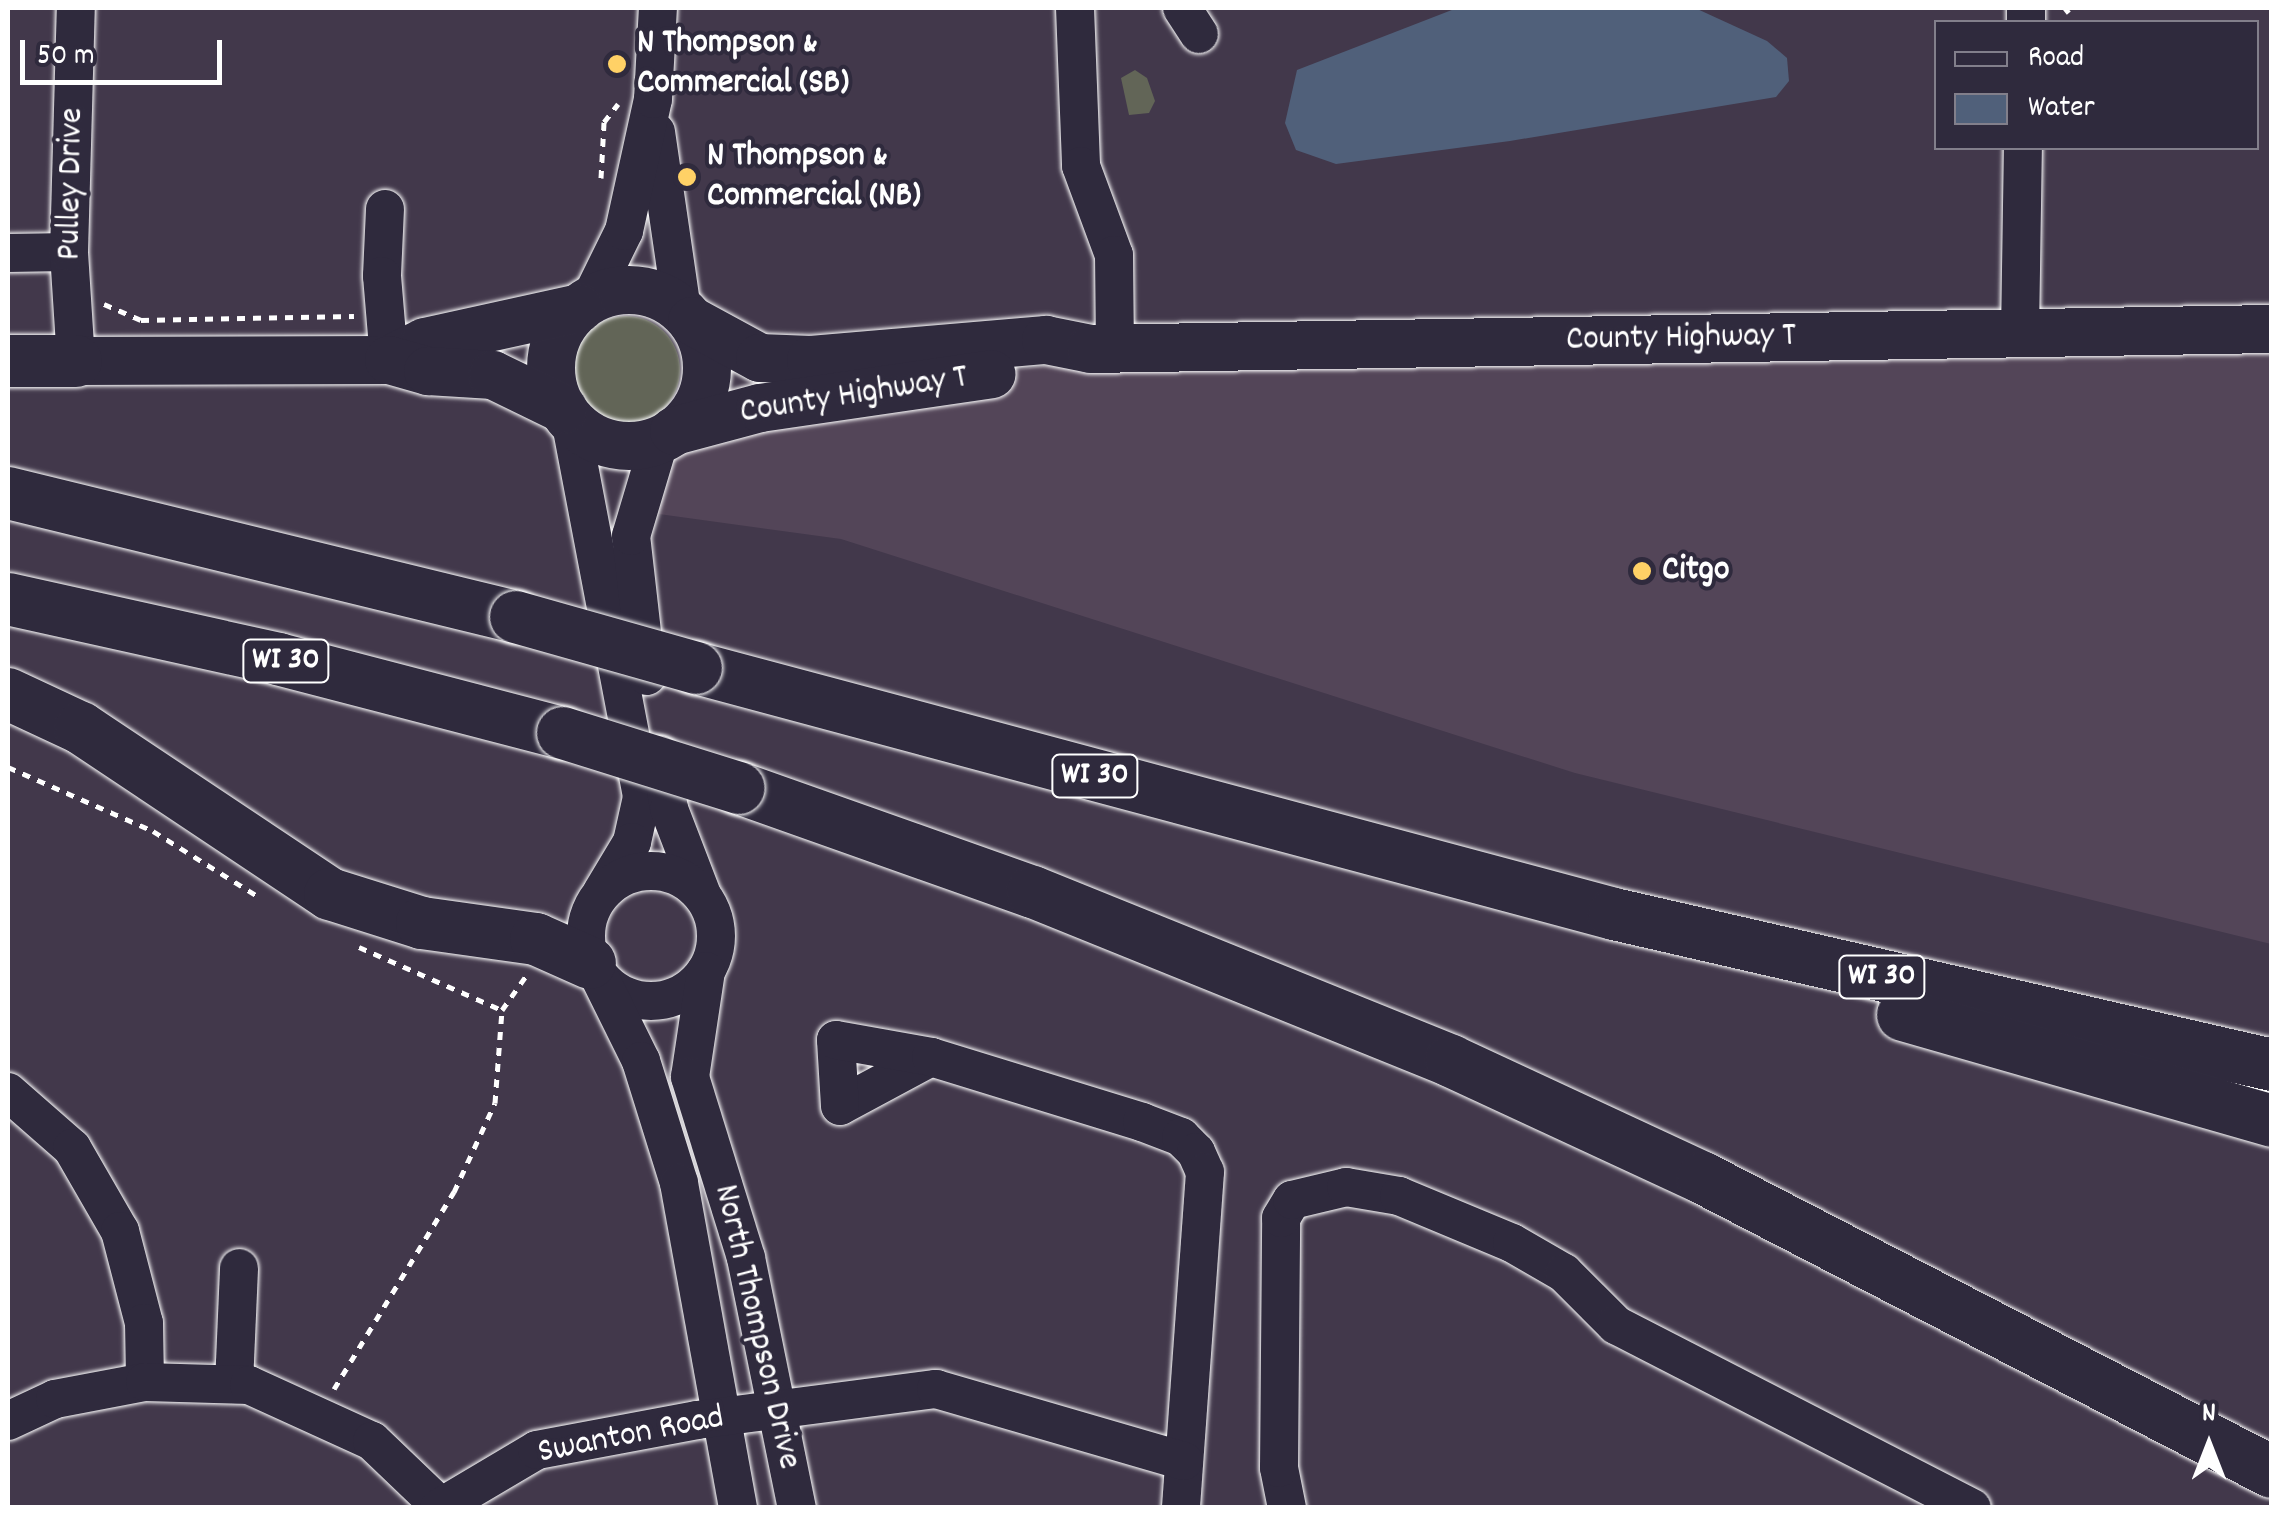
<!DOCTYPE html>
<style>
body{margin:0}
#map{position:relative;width:2279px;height:1515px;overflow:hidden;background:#42384b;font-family:Dekko,sans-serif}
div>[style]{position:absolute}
.built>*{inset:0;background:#534558}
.green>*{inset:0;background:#626557}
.round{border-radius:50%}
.water>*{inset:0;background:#50607a}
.path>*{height:5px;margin-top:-2.5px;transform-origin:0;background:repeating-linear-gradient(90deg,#fff 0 8px,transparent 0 16px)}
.roads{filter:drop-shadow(0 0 2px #fff) drop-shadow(0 0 2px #fff)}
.minor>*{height:38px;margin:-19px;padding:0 19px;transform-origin:19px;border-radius:19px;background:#2f2a3d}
.minor>.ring{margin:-19px;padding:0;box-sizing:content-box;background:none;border:38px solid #2f2a3d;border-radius:50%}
.major>*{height:48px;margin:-24px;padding:0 24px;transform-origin:24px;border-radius:24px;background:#2f2a3d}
.major>.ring{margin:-24px;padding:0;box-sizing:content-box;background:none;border:48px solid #2f2a3d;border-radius:50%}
.highway>*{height:52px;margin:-26px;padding:0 26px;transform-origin:26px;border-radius:26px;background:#2f2a3d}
.bridges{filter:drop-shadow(0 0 2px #fff) drop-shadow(0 0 2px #fff)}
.highway-bridge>*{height:52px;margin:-26px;padding:0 26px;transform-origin:26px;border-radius:26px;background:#2f2a3d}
.dots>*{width:28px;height:28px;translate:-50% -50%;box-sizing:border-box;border:5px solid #2f2a3d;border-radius:50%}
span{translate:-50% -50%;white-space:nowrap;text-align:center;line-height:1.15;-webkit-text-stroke:8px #2f2a3d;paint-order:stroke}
.shield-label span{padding:2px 8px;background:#2f2a3d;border:2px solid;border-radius:8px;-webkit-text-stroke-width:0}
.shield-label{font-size:32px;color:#fff;font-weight:700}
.poi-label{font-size:35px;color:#fff;font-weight:700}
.left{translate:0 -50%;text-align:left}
.street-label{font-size:35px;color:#fff}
.frame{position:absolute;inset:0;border:10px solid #fff;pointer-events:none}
.legend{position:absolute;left:1934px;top:20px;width:325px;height:130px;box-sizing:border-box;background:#2f2a3d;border:2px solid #827f8b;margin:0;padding:12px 18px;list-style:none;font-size:30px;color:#fff}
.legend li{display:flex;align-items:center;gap:20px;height:50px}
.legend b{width:50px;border:2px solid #827f8b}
.north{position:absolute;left:2159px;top:1395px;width:100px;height:100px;-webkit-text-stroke:8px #2f2a3d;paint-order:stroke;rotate:0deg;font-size:28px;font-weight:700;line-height:40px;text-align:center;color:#fff}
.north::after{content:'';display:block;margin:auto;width:35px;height:45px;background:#fff;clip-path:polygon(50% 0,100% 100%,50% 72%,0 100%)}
.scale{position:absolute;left:20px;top:40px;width:202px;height:45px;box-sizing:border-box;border:5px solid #fff;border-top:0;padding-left:12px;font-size:30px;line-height:35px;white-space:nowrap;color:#fff;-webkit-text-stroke:8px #2f2a3d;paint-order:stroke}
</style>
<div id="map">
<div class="built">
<div style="clip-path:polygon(2271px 329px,2271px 944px,1575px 773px,841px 539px,637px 511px,660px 439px,760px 408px,1050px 365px,1091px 349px)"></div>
</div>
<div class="green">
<div style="clip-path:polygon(1135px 70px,1147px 78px,1155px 101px,1149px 113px,1129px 115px,1121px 78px)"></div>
<div class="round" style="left:572px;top:316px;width:108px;height:108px"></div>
</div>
<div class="water">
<div style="clip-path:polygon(1457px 8px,1695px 8px,1767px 41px,1787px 58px,1789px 81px,1776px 97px,1510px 141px,1336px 164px,1296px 150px,1285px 123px,1297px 70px)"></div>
</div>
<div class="path">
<div style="left:2065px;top:8px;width:6px;rotate:51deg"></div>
<div style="left:601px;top:178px;width:56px;rotate:-86.9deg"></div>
<div style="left:604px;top:122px;width:23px;rotate:-52deg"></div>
<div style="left:104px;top:304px;width:40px;rotate:23.4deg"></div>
<div style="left:141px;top:320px;width:213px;rotate:-1.1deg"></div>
<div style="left:8px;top:767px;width:158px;rotate:23.8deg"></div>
<div style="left:153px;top:831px;width:125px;rotate:31.9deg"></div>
<div style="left:359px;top:947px;width:156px;rotate:23.8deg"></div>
<div style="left:334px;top:1389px;width:231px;rotate:-58.7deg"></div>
<div style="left:454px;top:1192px;width:98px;rotate:-65.3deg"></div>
<div style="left:495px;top:1103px;width:93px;rotate:-85.7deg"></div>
<div style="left:502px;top:1010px;width:42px;rotate:-54.8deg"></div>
</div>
<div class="roads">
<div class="minor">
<div style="left:1075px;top:8px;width:158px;rotate:87.8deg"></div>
<div style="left:1081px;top:166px;width:95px;rotate:69.7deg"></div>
<div style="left:1114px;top:255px;width:94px;rotate:89.4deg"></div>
<div style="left:1182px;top:8px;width:31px;rotate:57deg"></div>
<div style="left:2026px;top:22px;width:14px;rotate:-90deg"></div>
<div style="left:656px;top:132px;width:181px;rotate:81.7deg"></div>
<div style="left:385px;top:209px;width:67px;rotate:92.6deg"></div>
<div style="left:382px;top:276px;width:84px;rotate:85.2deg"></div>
<div style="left:8px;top:253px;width:61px;rotate:-0.9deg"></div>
<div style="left:590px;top:300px;width:77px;rotate:-63.8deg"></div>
<div style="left:624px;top:231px;width:135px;rotate:-77.6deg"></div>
<div style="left:653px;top:99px;width:91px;rotate:-86.9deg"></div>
<div style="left:2020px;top:333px;width:185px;rotate:-89.1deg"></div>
<div style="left:76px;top:361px;width:109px;rotate:-93.7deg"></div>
<div style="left:69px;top:252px;width:244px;rotate:-88.4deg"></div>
<div style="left:570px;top:419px;width:385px;rotate:79.2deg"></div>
<div style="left:642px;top:797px;width:46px;rotate:102.5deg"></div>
<div style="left:632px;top:842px;width:58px;rotate:121deg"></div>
<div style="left:647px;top:676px;width:141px;rotate:-96.5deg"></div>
<div style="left:631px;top:536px;width:101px;rotate:-73.4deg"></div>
<div style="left:660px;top:755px;width:55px;rotate:80.5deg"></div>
<div style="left:669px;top:809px;width:92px;rotate:69deg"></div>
<div class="ring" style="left:586px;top:871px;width:92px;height:92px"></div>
<div style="left:706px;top:971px;width:107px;rotate:98.6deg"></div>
<div style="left:690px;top:1077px;width:189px;rotate:72.8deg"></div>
<div style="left:746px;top:1258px;width:255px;rotate:78.5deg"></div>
<div style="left:601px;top:980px;width:90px;rotate:63.7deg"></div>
<div style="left:641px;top:1061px;width:128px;rotate:72.7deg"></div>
<div style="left:679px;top:1183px;width:330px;rotate:79.7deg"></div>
<div style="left:931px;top:1057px;width:103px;rotate:151.7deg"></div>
<div style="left:840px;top:1106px;width:66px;rotate:-93.5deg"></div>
<div style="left:836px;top:1040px;width:97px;rotate:10.1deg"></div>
<div style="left:931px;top:1057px;width:221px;rotate:17.1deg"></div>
<div style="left:1142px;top:1122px;width:42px;rotate:21deg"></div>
<div style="left:1181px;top:1137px;width:21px;rotate:45deg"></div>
<div style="left:1196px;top:1152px;width:22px;rotate:66deg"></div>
<div style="left:1205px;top:1172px;width:337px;rotate:94.1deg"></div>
<div style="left:8px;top:1092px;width:85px;rotate:41.2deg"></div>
<div style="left:72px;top:1148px;width:96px;rotate:60deg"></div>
<div style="left:120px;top:1231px;width:95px;rotate:75.4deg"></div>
<div style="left:144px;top:1323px;width:59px;rotate:89deg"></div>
<div style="left:234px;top:1384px;width:116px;rotate:-87.5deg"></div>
<div style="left:8px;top:1421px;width:52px;rotate:-25.1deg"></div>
<div style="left:55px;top:1399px;width:92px;rotate:-10.7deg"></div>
<div style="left:145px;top:1382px;width:104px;rotate:1.7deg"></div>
<div style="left:249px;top:1385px;width:135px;rotate:24.5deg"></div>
<div style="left:372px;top:1441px;width:94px;rotate:43.7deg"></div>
<div style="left:439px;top:1508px;width:114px;rotate:-30.6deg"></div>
<div style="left:537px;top:1450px;width:163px;rotate:-10.6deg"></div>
<div style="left:697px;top:1420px;width:241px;rotate:-7.4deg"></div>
<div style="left:936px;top:1389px;width:258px;rotate:16.2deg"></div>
<div style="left:1287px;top:1508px;width:41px;rotate:-101.3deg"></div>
<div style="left:1279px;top:1468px;width:250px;rotate:-89.5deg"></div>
<div style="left:1281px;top:1218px;width:21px;rotate:-59deg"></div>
<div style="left:1292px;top:1200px;width:56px;rotate:-13.5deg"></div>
<div style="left:1346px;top:1187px;width:54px;rotate:9.6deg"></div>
<div style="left:1399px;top:1196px;width:122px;rotate:22.6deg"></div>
<div style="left:1512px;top:1243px;width:60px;rotate:30deg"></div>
<div style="left:1564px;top:1273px;width:74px;rotate:45deg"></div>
<div style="left:1616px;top:1325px;width:400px;rotate:27.2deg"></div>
</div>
<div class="major">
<div class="ring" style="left:551px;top:290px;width:108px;height:108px"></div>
<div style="left:692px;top:321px;width:77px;rotate:28.6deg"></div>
<div style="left:760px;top:358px;width:51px;rotate:2.2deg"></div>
<div style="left:811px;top:360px;width:236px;rotate:-4.9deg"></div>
<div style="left:1046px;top:340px;width:46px;rotate:11.3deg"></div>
<div style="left:1091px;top:349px;width:1181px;rotate:-0.97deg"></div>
<div style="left:389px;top:360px;width:40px;rotate:-26.6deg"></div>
<div style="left:425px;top:342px;width:158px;rotate:-12.4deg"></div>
<div style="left:76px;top:361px;width:313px;rotate:-0.2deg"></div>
<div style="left:389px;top:360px;width:41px;rotate:15.8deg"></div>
<div style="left:428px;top:371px;width:65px;rotate:3.5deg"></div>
<div style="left:493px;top:375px;width:78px;rotate:25.9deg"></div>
<div style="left:674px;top:431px;width:89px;rotate:-15deg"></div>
<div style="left:760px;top:408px;width:234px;rotate:-8.3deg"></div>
</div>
<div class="highway">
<div style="left:8px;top:361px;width:68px"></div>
<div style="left:8px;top:493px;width:523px;rotate:13.72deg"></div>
<div style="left:8px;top:599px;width:277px;rotate:12.5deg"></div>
<div style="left:278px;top:659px;width:294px;rotate:14.6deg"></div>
<div style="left:696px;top:668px;width:950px;rotate:15deg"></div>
<div style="left:1614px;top:914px;width:675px;rotate:12.92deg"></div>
<div style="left:8px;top:694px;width:81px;rotate:25deg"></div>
<div style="left:81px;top:728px;width:299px;rotate:33.7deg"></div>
<div style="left:330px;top:894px;width:96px;rotate:17.5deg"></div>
<div style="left:422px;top:923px;width:115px;rotate:8deg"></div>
<div style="left:536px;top:939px;width:59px;rotate:24deg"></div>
<div style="left:739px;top:788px;width:312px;rotate:19.5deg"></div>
<div style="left:1033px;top:892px;width:451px;rotate:22deg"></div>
<div style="left:1451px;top:1061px;width:278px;rotate:24.9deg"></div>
<div style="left:1703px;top:1178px;width:640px;rotate:27.33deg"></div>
<div style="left:1903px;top:1015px;width:384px;rotate:16deg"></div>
</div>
</div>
<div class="bridges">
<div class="highway-bridge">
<div style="left:516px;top:617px;width:187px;rotate:15.8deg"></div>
<div style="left:563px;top:733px;width:184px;rotate:17.4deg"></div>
</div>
</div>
<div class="dots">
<div style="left:617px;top:64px;background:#ffd166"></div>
<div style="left:687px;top:177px;background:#ffd166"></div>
<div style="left:1642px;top:571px;background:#ffd166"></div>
</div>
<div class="shield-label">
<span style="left:286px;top:661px">WI 30</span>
<span style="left:1095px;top:776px">WI 30</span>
<span style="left:1882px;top:977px">WI 30</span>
</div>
<div class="poi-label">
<span class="left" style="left:637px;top:64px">N Thompson &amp;<br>Commercial (SB)</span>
<span class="left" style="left:707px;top:177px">N Thompson &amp;<br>Commercial (NB)</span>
<span class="left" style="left:1662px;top:571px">Citgo</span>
</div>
<div class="street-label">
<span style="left:72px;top:184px;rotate:-89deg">Pulley Drive</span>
<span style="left:1681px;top:339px;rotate:-1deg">County Highway T</span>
<span style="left:854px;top:396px;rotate:-9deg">County Highway T</span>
<span style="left:756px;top:1327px;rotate:77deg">North Thompson Drive</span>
<span style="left:631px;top:1436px;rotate:-11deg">Swanton Road</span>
</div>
<div class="frame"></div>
<ul class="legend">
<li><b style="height:12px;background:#2f2a3d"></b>Road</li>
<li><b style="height:28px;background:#50607a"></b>Water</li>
</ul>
<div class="north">N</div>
<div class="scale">50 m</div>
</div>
